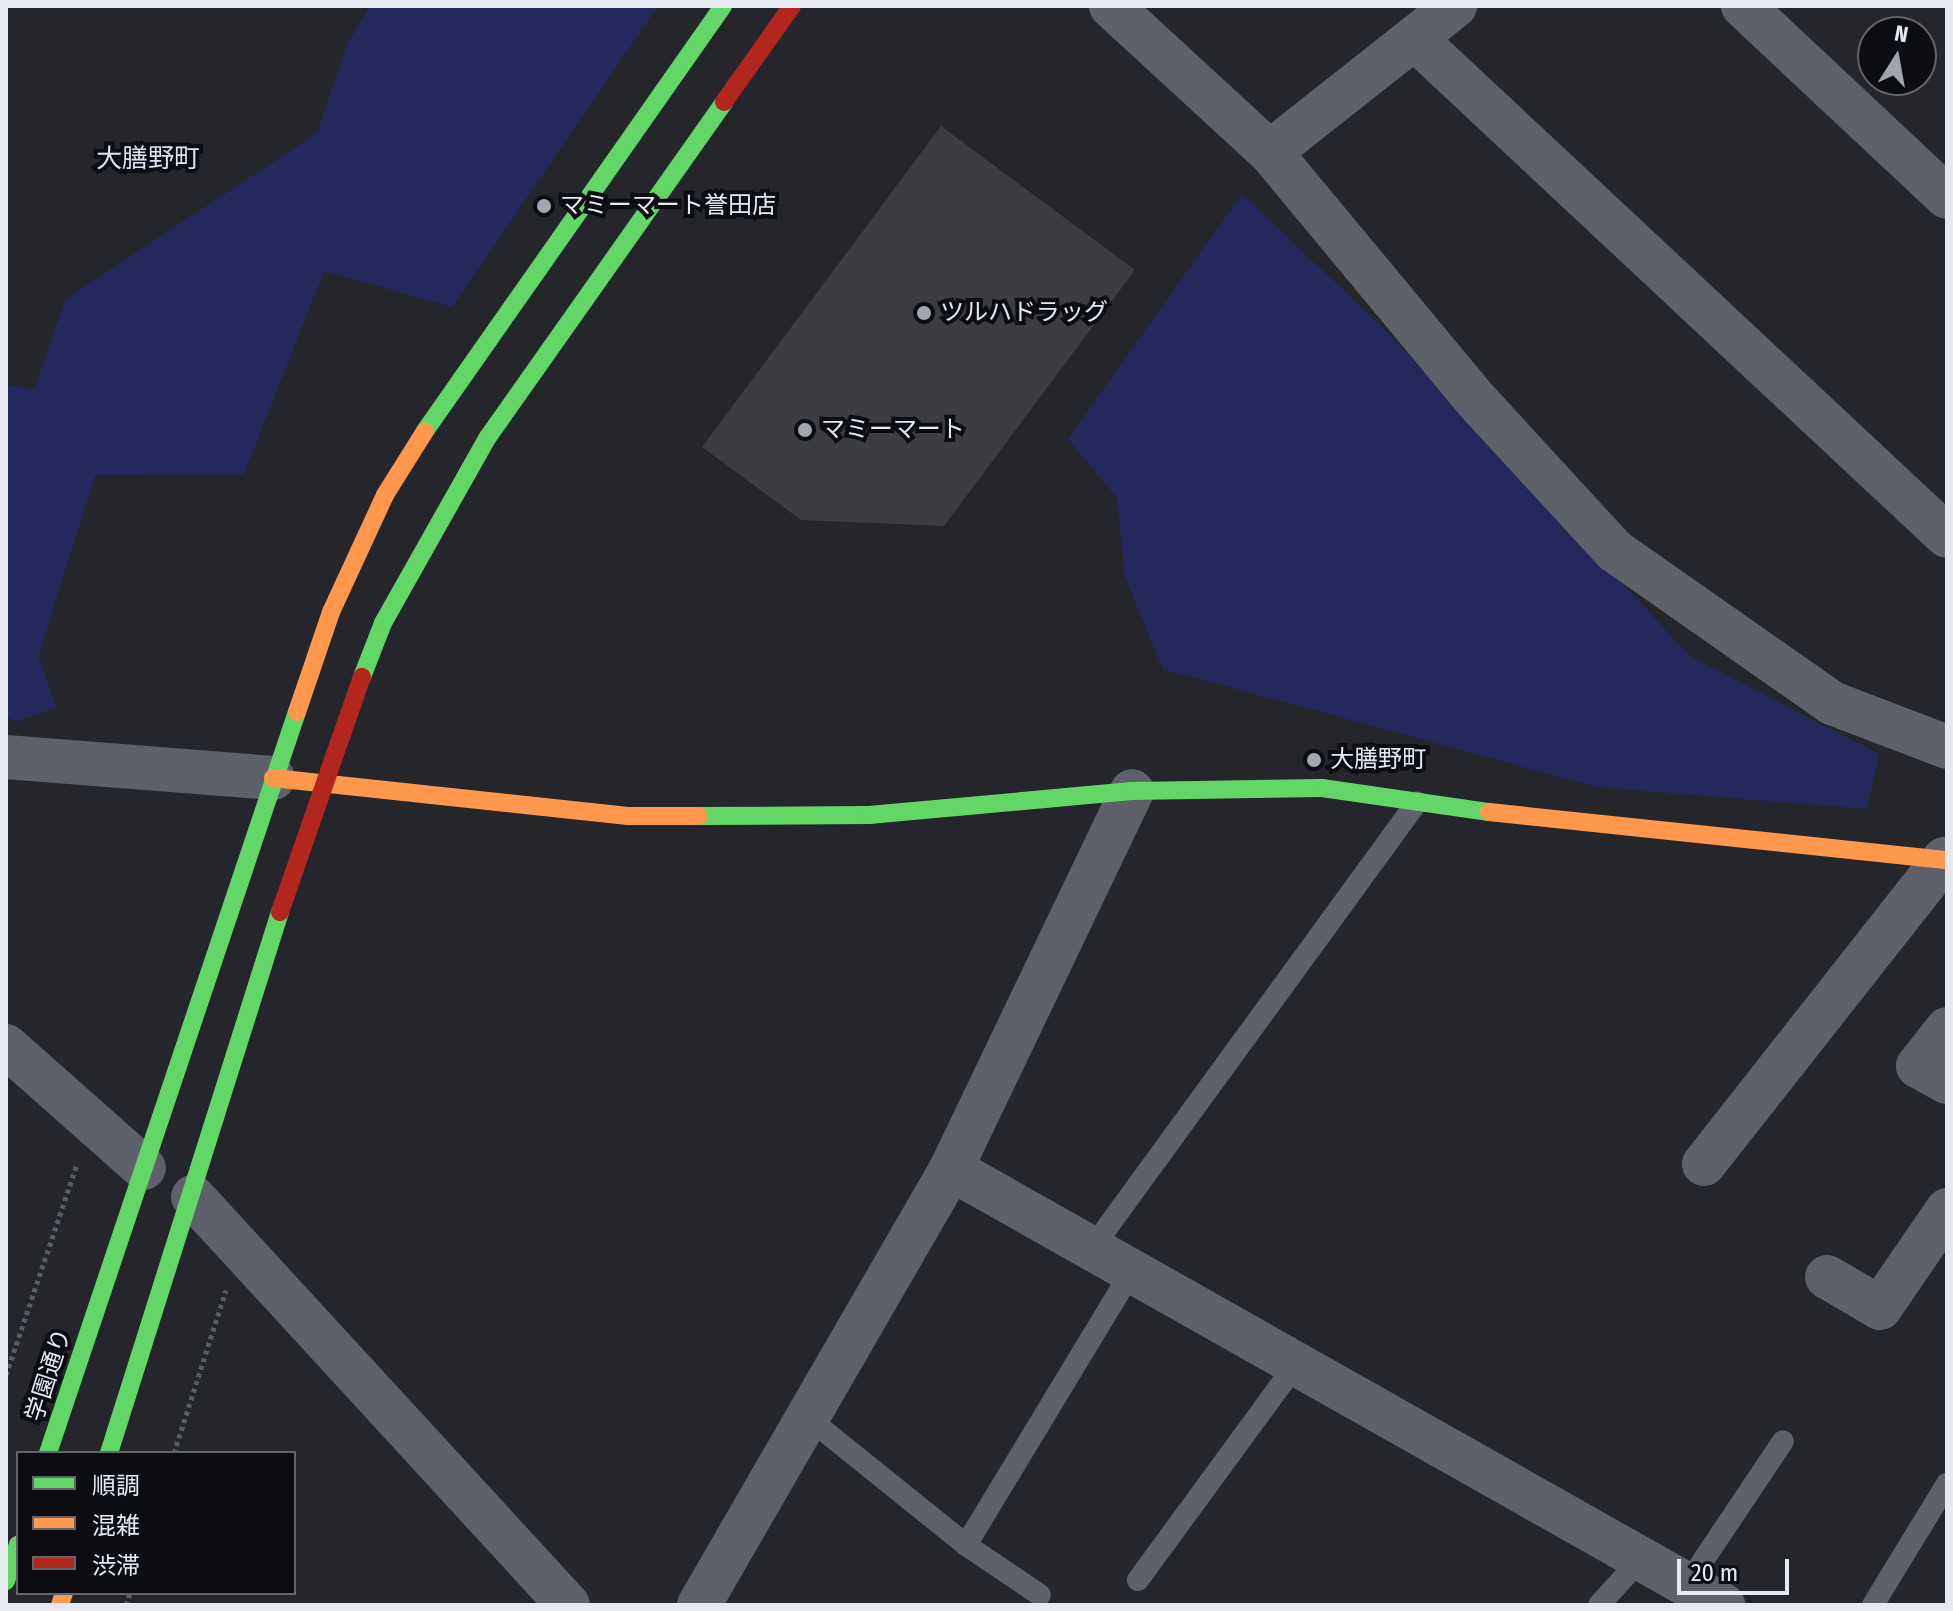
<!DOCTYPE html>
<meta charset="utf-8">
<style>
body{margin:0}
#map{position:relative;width:1953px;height:1611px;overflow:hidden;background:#24262c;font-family:"Fira Sans Condensed","Noto Sans JP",sans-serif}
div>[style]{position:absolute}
.green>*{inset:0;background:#24275c}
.building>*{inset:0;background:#3c3d43}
.path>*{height:5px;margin-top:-2.5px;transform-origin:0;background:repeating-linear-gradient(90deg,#5a5c63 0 4px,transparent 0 8px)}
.lane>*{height:22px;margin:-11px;padding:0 11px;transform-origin:11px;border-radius:11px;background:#5f616a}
.street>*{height:44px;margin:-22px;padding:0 22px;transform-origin:22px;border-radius:22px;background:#5f616a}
.fast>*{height:18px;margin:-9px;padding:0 9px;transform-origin:9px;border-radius:9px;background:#63d668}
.slow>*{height:18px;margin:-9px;padding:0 9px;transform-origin:9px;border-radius:9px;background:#ff974d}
.jam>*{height:18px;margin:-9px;padding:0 9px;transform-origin:9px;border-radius:9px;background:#b3261e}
.dots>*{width:22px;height:22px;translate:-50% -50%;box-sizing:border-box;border:4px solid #0c0d12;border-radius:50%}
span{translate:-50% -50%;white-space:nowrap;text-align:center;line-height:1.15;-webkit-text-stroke:8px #0c0d12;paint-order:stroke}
.poi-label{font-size:24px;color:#e7e9f1}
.left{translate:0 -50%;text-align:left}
.street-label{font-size:24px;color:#e7e9f1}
.neighbourhood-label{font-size:26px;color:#dce0f0}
.frame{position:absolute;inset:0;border:8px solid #e7e9f1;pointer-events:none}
.legend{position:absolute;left:16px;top:1451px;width:280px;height:144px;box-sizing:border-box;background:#0c0d12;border:2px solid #64656b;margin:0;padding:10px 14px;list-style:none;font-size:24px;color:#e7e9f1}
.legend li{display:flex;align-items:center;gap:16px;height:40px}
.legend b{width:40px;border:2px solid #64656b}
.north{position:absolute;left:1857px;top:16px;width:80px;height:80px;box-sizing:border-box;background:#0c0d12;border:2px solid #64656b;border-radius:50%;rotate:11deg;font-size:22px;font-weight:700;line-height:32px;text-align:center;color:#e7e9f1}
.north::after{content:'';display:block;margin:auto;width:28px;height:36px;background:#a3a5ac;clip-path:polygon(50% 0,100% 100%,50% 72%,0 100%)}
.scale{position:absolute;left:1677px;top:1559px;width:112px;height:36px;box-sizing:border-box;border:4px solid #e7e9f1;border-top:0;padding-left:10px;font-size:24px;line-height:28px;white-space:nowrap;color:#e7e9f1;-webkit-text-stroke:6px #0c0d12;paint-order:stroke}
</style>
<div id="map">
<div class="green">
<div style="clip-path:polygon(370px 6px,658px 6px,452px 307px,324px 271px,244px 474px,95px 475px,38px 657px,57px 707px,16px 722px,6px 716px,6px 384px,34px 390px,66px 299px,317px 133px,348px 43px)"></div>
<div style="clip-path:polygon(1242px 194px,1380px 325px,1690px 656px,1879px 754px,1867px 809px,1597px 787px,1163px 669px,1125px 577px,1117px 498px,1068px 439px)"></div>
</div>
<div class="building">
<div style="clip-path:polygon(941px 126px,1135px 270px,944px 526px,801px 520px,702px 447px)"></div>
</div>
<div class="path">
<div style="left:6px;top:1375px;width:223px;rotate:-71.4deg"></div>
<div style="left:174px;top:1453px;width:171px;rotate:-72.3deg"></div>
<div style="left:126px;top:1605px;width:13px;rotate:-72deg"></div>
</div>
<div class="lane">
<div style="left:1090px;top:1251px;width:555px;rotate:-53.93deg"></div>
<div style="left:807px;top:1417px;width:204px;rotate:38.8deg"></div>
<div style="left:966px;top:1545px;width:89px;rotate:34deg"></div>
<div style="left:966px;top:1545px;width:317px;rotate:-58.8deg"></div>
<div style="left:1138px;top:1580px;width:264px;rotate:-53.8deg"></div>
<div style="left:1686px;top:1586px;width:174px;rotate:-56.2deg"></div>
<div style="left:1599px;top:1605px;width:58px;rotate:-47.8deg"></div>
<div style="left:1873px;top:1605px;width:142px;rotate:-58.6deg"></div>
</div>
<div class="street">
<div style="left:1111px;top:6px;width:216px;rotate:42.6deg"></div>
<div style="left:1270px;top:152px;width:322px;rotate:50.3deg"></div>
<div style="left:1476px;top:400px;width:205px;rotate:47.4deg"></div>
<div style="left:1615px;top:551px;width:265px;rotate:35deg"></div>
<div style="left:1832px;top:703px;width:123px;rotate:20.9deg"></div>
<div style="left:1743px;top:6px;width:279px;rotate:43.1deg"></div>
<div style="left:1414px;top:38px;width:729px;rotate:43.06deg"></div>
<div style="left:1270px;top:152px;width:236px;rotate:-38.3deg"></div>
<div style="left:6px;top:757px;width:268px;rotate:4.5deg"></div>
<div style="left:1947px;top:1029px;width:47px;rotate:128.1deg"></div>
<div style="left:1918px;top:1066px;width:33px;rotate:29deg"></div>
<div style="left:6px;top:1046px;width:184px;rotate:41.5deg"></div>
<div style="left:1704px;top:1164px;width:388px;rotate:-51.8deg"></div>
<div style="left:951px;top:1169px;width:887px;rotate:29.46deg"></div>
<div style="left:193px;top:1197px;width:554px;rotate:47.41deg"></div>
<div style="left:1827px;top:1277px;width:61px;rotate:30.3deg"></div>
<div style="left:1880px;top:1308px;width:119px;rotate:-55.6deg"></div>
<div style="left:699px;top:1605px;width:504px;rotate:-59.97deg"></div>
<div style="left:951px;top:1169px;width:419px;rotate:-64.4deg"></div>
</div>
<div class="fast">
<div style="left:425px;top:431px;width:519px;rotate:-54.96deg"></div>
<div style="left:362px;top:677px;width:58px;rotate:-68.7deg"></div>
<div style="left:383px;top:623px;width:214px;rotate:-60.6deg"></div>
<div style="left:488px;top:437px;width:410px;rotate:-54.8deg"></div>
<div style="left:699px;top:816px;width:170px;rotate:-0.3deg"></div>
<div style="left:869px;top:815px;width:264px;rotate:-5.2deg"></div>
<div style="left:1132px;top:791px;width:190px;rotate:-0.9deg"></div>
<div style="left:1322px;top:788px;width:169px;rotate:8.2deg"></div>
<div style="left:48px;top:1453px;width:782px;rotate:-71.43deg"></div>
<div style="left:109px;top:1453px;width:567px;rotate:-72.46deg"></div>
<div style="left:6px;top:1581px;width:38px;rotate:-72deg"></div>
</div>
<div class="slow">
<div style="left:297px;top:712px;width:106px;rotate:-71.2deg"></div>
<div style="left:331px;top:612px;width:129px;rotate:-65.2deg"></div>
<div style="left:385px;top:495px;width:75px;rotate:-58deg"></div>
<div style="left:273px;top:778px;width:357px;rotate:6.1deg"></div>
<div style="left:628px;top:816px;width:71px"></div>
<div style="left:1489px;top:812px;width:461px;rotate:6deg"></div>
<div style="left:60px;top:1605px;width:13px;rotate:-72deg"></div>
</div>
<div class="jam">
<div style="left:724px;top:102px;width:118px;rotate:-54.7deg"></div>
<div style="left:280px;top:912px;width:249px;rotate:-70.8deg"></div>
</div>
<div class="dots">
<div style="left:544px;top:206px;background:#a3a5ac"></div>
<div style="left:924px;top:313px;background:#a3a5ac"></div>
<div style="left:805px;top:430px;background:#a3a5ac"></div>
<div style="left:1314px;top:760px;background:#a3a5ac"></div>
</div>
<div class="poi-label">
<span class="left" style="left:560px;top:206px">マミーマート誉田店</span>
<span class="left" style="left:940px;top:313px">ツルハドラッグ</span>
<span class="left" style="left:821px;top:430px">マミーマート</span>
<span class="left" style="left:1330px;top:760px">大膳野町</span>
</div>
<div class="street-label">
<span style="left:49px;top:1375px;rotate:-72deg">学園通り</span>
</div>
<div class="neighbourhood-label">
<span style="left:148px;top:159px">大膳野町</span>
</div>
<div class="frame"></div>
<ul class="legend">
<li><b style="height:10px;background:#63d668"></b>順調</li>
<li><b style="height:10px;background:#ff974d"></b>混雑</li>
<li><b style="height:10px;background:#b3261e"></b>渋滞</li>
</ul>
<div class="north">N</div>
<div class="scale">20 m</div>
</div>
